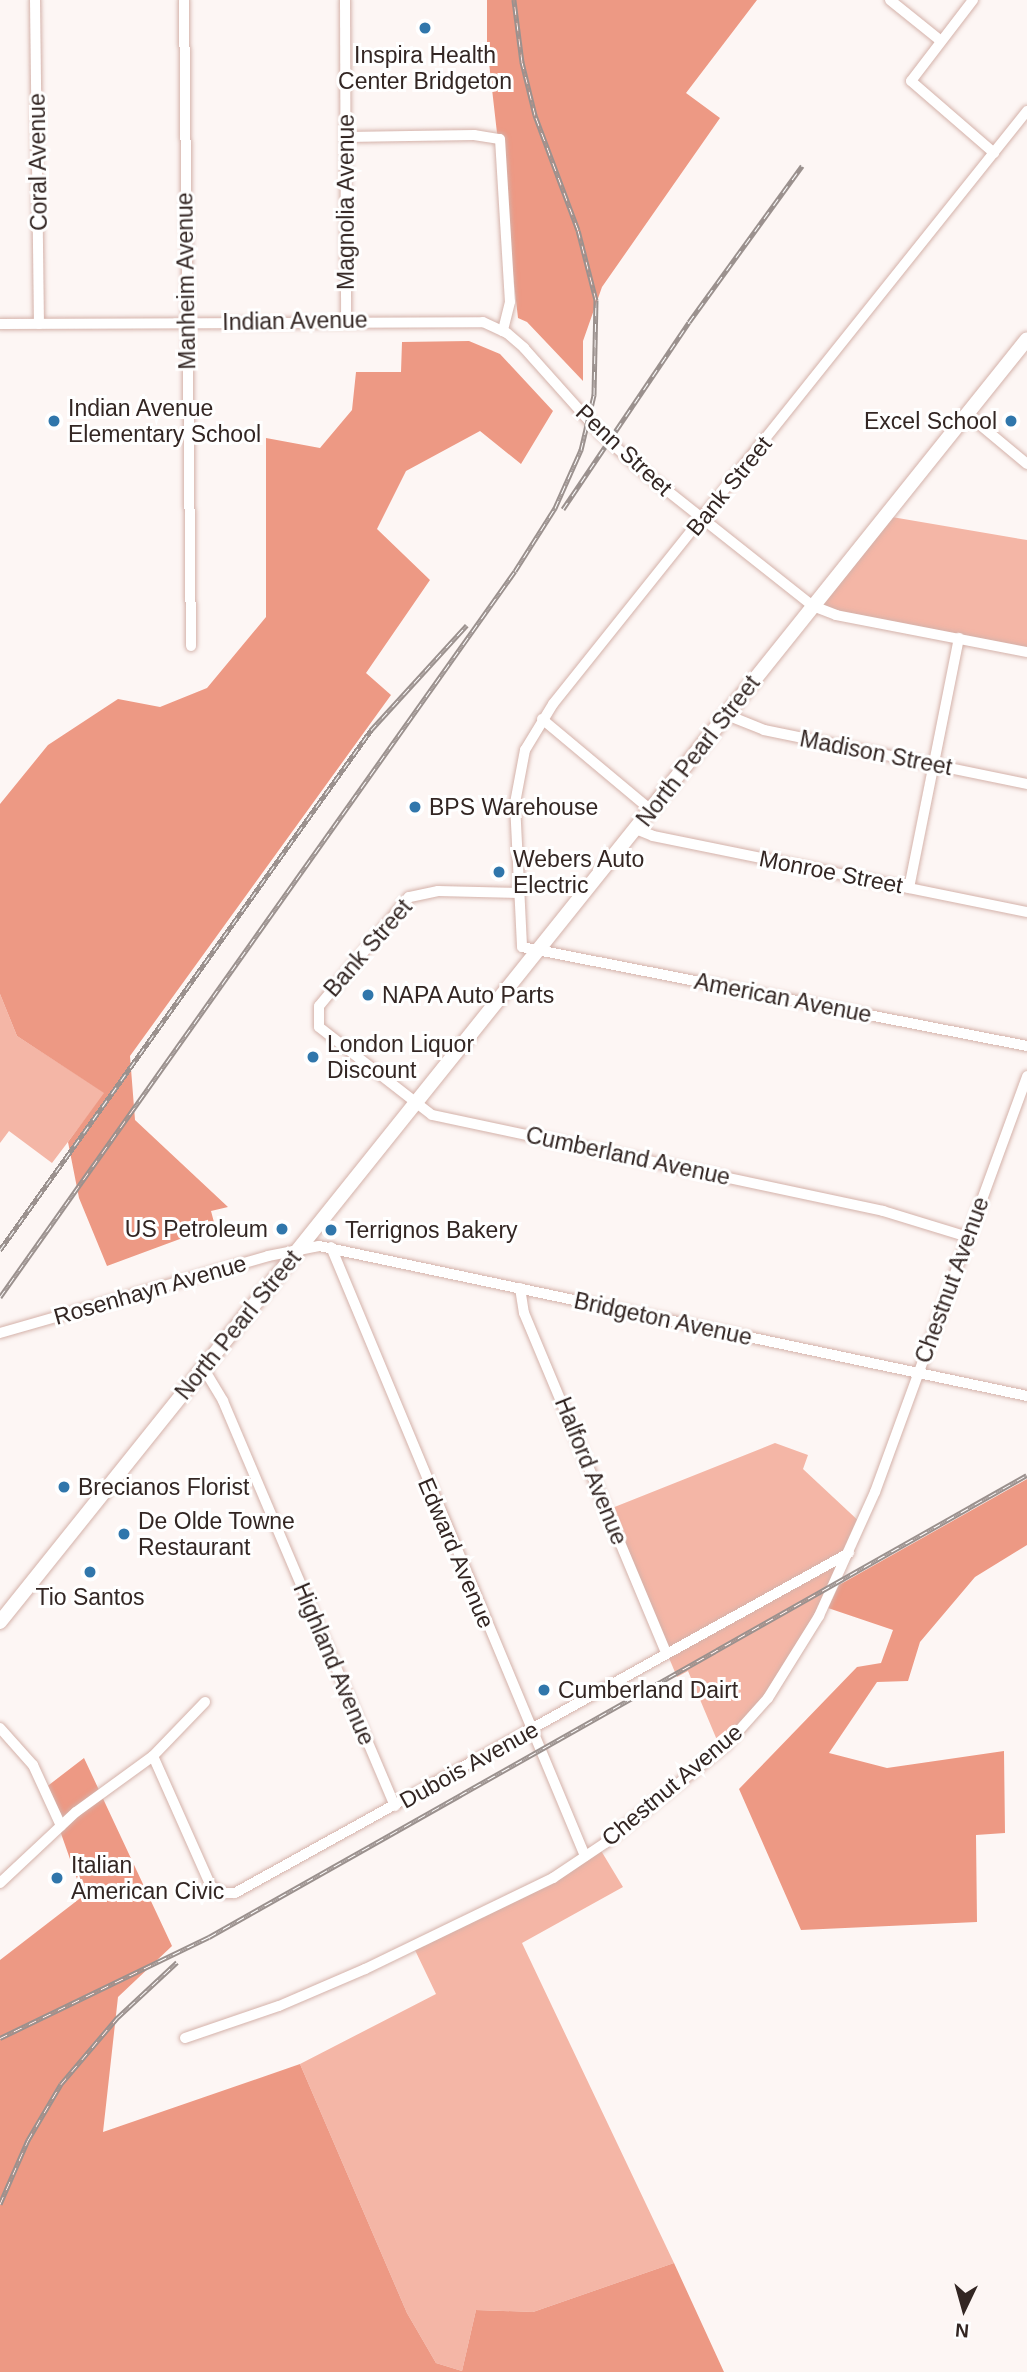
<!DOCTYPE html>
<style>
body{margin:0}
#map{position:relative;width:1027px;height:2372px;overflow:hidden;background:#fdf6f4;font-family:Arial,sans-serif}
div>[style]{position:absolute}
.green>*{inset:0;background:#f4b6a6}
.forest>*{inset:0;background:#ed9984}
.roads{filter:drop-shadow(0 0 2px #d4b2aa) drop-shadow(0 0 2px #d4b2aa)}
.minor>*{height:10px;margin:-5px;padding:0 5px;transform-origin:5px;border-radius:5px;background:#fff}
.major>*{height:14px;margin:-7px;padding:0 7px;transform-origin:7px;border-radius:7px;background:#fff}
.rail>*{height:5px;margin-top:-2.5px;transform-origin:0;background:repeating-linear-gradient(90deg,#fff 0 8px,#9b918e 0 16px);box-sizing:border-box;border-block:2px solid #9b918e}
.dots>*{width:19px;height:19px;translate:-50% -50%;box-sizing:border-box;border:4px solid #fff;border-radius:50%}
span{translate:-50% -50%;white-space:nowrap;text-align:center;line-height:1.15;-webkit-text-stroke:6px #fff;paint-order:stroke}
.poi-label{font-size:23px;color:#332623}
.left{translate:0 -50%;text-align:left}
.right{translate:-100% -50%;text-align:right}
.street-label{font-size:23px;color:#332623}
.north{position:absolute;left:929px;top:2274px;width:70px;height:70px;-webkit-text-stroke:5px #fff;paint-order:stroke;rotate:185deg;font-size:19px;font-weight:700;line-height:28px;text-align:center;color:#332623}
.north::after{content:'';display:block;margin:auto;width:24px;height:32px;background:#332623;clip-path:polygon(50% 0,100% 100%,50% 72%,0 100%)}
</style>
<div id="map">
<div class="green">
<div style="clip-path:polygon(886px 516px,1027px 540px,1027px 652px,813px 606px)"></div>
<div style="clip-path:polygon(0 994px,17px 1036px,105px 1093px,52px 1163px,9px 1131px,0 1143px)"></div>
<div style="clip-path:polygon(775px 1443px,808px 1455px,803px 1469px,863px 1525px,828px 1608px,722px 1752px,688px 1671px,677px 1677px,607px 1510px)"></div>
<div style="clip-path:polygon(600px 1849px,623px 1887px,522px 1943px,674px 2263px,533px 2312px,476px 2310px,462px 2371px,436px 2363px,407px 2313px,300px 2064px,436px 1994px,414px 1948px)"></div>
</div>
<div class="forest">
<div style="clip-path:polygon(487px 0,757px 0,686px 93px,720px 118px,602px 287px,583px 341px,583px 381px,527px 322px,518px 318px,487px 45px)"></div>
<div style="clip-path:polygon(469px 341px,500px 354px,553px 411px,521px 464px,480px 431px,406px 471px,377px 529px,430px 580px,366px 673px,391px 695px,130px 1056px,135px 1120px,228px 1207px,211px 1211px,215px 1226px,107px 1266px,79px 1198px,68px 1142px,104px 1093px,17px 1036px,0 994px,0 804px,48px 745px,118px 699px,160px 707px,207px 688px,266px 617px,266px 438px,320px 448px,352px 410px,356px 372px,401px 372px,402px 342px)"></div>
<div style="clip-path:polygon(1027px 1479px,1027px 1545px,975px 1577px,920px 1642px,908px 1681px,877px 1682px,829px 1753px,887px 1768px,1004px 1751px,1005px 1833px,976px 1835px,977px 1922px,801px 1930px,739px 1789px,857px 1667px,881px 1663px,893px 1630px,828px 1608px,839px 1585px)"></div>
<div style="clip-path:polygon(84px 1758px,172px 1946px,118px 1997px,103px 2132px,300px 2064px,407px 2313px,436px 2363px,462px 2371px,476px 2310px,533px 2312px,674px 2263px,724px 2372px,0 2372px,0 1960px,83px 1896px,45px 1788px)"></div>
</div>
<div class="roads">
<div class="minor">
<div style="left:35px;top:0;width:324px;rotate:89.3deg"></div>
<div style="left:184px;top:0;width:646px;rotate:89.38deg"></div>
<div style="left:345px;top:0;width:321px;rotate:89.8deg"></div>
<div style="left:890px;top:0;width:65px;rotate:38.8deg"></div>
<div style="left:973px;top:0;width:102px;rotate:127.4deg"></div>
<div style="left:911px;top:81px;width:110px;rotate:40.9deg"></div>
<div style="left:1027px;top:111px;width:759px;rotate:128.64deg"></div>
<div style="left:553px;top:704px;width:54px;rotate:121.3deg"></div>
<div style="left:525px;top:750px;width:54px;rotate:100.7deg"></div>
<div style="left:515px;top:803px;width:144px;rotate:87.2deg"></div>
<div style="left:522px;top:947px;width:515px;rotate:11.09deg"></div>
<div style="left:346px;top:137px;width:128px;rotate:-0.9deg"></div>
<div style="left:474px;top:135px;width:26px;rotate:9deg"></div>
<div style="left:500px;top:139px;width:163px;rotate:86.5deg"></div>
<div style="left:510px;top:302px;width:30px;rotate:104deg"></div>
<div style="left:0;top:324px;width:483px;rotate:-0.2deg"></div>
<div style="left:483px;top:322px;width:26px;rotate:25deg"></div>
<div style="left:507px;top:333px;width:23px;rotate:41deg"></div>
<div style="left:524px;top:348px;width:115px;rotate:48.2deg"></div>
<div style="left:601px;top:434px;width:59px;rotate:41.6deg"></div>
<div style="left:645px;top:473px;width:214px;rotate:38.4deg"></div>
<div style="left:813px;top:606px;width:25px;rotate:21deg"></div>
<div style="left:836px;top:615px;width:195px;rotate:11deg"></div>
<div style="left:967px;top:414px;width:78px;rotate:39.8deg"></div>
<div style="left:727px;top:715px;width:40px;rotate:22deg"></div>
<div style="left:764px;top:730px;width:268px;rotate:11.6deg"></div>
<div style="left:542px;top:719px;width:142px;rotate:39.9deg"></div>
<div style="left:636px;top:829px;width:18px;rotate:22deg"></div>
<div style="left:653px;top:836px;width:382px;rotate:11.5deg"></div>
<div style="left:909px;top:888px;width:255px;rotate:-78.7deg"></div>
<div style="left:519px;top:893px;width:81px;rotate:-178.6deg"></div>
<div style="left:438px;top:891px;width:30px;rotate:168deg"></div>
<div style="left:409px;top:897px;width:141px;rotate:129.5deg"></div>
<div style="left:319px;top:1006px;width:21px;rotate:90deg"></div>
<div style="left:319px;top:1027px;width:143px;rotate:37.9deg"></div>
<div style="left:432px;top:1115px;width:461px;rotate:12deg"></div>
<div style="left:883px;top:1211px;width:89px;rotate:17deg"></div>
<div style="left:331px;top:1247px;width:660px;rotate:67.36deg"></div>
<div style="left:520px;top:1288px;width:25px;rotate:81deg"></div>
<div style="left:524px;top:1313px;width:368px;rotate:67.3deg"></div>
<div style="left:0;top:1333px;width:279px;rotate:-16deg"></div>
<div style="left:268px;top:1256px;width:52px;rotate:-11.1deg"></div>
<div style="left:319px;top:1246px;width:724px;rotate:11.96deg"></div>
<div style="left:204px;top:1369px;width:37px;rotate:59deg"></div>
<div style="left:223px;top:1401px;width:440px;rotate:67deg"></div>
<div style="left:0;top:1728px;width:50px;rotate:48.3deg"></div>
<div style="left:33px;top:1765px;width:67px;rotate:65.3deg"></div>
<div style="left:153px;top:1756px;width:142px;rotate:66deg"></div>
<div style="left:211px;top:1886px;width:14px;rotate:30deg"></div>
<div style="left:223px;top:1893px;width:12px"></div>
<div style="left:235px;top:1893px;width:702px;rotate:-28.98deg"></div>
<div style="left:0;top:1883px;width:104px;rotate:-43.1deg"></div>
<div style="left:76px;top:1812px;width:95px;rotate:-36deg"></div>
<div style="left:153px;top:1756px;width:75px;rotate:-46.1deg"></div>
<div style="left:185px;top:2038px;width:99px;rotate:-18.8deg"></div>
<div style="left:279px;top:2006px;width:94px;rotate:-23.3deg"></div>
<div style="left:365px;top:1969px;width:209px;rotate:-25.8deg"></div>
<div style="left:553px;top:1878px;width:63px;rotate:-33.9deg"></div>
<div style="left:605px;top:1843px;width:156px;rotate:-39deg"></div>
<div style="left:726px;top:1745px;width:63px;rotate:-48.2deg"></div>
<div style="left:768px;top:1698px;width:97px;rotate:-58.1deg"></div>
<div style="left:819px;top:1616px;width:136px;rotate:-65.7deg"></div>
<div style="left:875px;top:1492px;width:443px;rotate:-69.9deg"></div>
</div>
<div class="major">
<div style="left:0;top:1622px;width:1643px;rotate:-51.32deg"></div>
</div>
</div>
<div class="rail">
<div style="left:563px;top:509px;width:225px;rotate:-56deg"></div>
<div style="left:689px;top:322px;width:193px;rotate:-54.1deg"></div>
<div style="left:0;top:1250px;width:639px;rotate:-54.49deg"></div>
<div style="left:371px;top:730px;width:142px;rotate:-47.6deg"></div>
<div style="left:0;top:1297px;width:890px;rotate:-54.65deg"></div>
<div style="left:515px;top:571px;width:75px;rotate:-57.6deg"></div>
<div style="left:555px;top:508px;width:64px;rotate:-65.9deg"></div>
<div style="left:581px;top:450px;width:57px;rotate:-76.7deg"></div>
<div style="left:594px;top:395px;width:95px;rotate:-88.8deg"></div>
<div style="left:596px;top:300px;width:72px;rotate:-104.4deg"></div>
<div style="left:578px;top:230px;width:123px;rotate:-110.5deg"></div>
<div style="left:535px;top:115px;width:55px;rotate:-103.8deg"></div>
<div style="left:522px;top:62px;width:63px;rotate:-97.4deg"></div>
<div style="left:0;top:2038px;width:232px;rotate:-25.8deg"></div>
<div style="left:209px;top:1937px;width:939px;rotate:-29.46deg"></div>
<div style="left:0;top:2204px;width:70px;rotate:-66.4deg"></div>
<div style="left:28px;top:2140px;width:65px;rotate:-59.5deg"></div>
<div style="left:61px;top:2084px;width:87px;rotate:-49.7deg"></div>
<div style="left:117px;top:2018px;width:82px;rotate:-43deg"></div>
</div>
<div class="dots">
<div style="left:425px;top:28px;background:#3076ab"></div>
<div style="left:54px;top:421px;background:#3076ab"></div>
<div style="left:1011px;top:421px;background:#3076ab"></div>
<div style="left:415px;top:807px;background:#3076ab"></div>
<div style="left:499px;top:872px;background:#3076ab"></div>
<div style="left:368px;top:995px;background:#3076ab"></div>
<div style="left:313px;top:1057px;background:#3076ab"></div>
<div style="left:282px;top:1229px;background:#3076ab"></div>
<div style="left:331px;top:1230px;background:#3076ab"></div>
<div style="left:64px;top:1487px;background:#3076ab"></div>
<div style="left:124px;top:1534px;background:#3076ab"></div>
<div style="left:90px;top:1572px;background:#3076ab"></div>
<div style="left:544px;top:1690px;background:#3076ab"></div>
<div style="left:57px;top:1878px;background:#3076ab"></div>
</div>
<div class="poi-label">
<span style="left:425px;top:68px">Inspira Health<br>Center Bridgeton</span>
<span class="left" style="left:68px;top:421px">Indian Avenue<br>Elementary School</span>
<span class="right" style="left:997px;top:421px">Excel School</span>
<span class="left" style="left:429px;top:807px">BPS Warehouse</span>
<span class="left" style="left:513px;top:872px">Webers Auto<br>Electric</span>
<span class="left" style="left:382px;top:995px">NAPA Auto Parts</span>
<span class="left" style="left:327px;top:1057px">London Liquor<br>Discount</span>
<span class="right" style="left:268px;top:1229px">US Petroleum</span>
<span class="left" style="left:345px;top:1230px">Terrignos Bakery</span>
<span class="left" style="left:78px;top:1487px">Brecianos Florist</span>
<span class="left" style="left:138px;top:1534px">De Olde Towne<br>Restaurant</span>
<span style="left:90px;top:1597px">Tio Santos</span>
<span class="left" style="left:558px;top:1690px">Cumberland Dairt</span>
<span class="left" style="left:71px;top:1878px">Italian<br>American Civic</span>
</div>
<div class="street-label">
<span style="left:38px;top:162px;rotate:-91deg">Coral Avenue</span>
<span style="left:346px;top:202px;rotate:-90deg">Magnolia Avenue</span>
<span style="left:186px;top:281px;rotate:-91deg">Manheim Avenue</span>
<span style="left:295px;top:321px;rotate:-1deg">Indian Avenue</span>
<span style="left:624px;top:450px;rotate:43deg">Penn Street</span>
<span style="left:729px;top:486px;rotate:-51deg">Bank Street</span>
<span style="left:698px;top:751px;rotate:-52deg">North Pearl Street</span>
<span style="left:876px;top:753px;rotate:11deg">Madison Street</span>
<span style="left:831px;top:872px;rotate:11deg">Monroe Street</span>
<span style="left:368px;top:948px;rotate:-49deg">Bank Street</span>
<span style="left:783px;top:998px;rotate:11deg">American Avenue</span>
<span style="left:628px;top:1156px;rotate:12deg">Cumberland Avenue</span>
<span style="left:952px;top:1280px;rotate:-70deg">Chestnut Avenue</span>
<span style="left:150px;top:1290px;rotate:-16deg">Rosenhayn Avenue</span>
<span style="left:663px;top:1319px;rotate:12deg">Bridgeton Avenue</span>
<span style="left:238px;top:1325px;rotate:-51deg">North Pearl Street</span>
<span style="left:591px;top:1471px;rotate:68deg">Halford Avenue</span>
<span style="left:456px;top:1553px;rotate:67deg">Edward Avenue</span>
<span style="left:334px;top:1664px;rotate:67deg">Highland Avenue</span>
<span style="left:469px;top:1765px;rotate:-29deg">Dubois Avenue</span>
<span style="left:672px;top:1785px;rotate:-40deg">Chestnut Avenue</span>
</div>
<div class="north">N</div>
</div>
